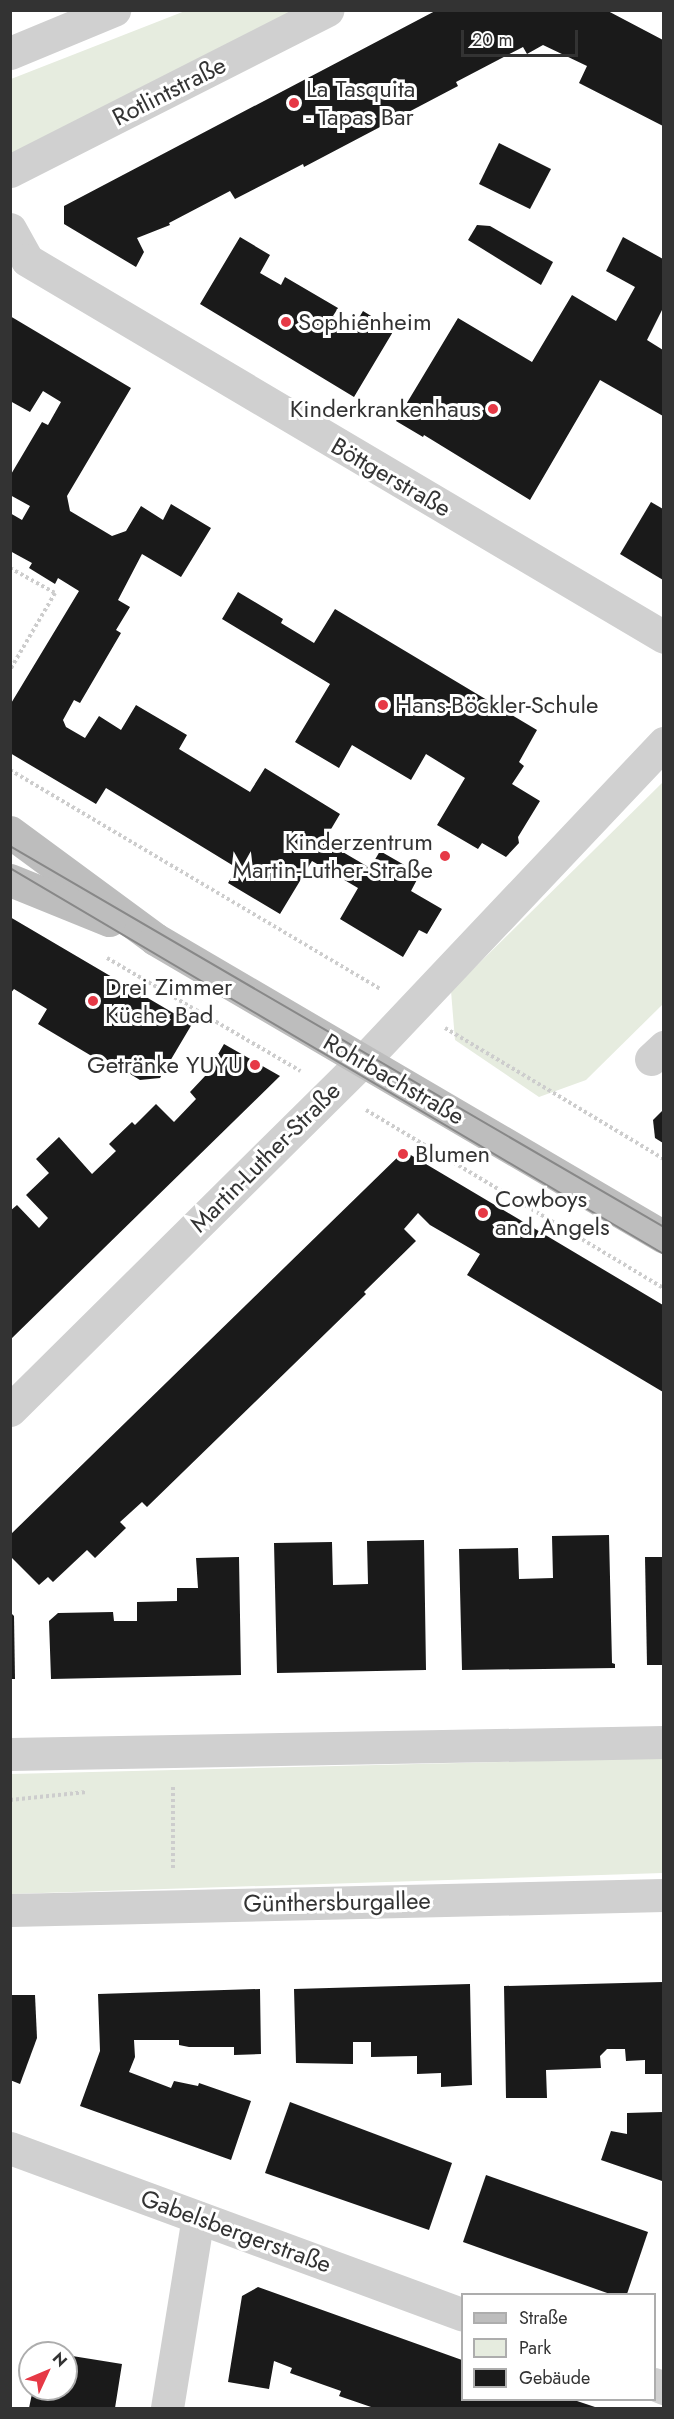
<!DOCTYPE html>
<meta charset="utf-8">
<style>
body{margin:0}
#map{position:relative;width:674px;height:2419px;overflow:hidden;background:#fff;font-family:Jost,sans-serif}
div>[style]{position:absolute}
.green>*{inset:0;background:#e6ecdf}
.building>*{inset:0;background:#1a1a1a}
.path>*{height:4px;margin-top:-2px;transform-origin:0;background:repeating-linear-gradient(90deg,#cdcdcd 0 3px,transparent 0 6px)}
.street>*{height:33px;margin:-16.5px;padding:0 16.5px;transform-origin:16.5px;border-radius:16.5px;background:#d0d0d0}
.secondary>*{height:33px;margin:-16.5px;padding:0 16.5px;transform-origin:16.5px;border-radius:16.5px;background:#bdbdbd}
.tram>*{height:1.5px;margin:-0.75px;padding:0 0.75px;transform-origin:0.75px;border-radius:0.75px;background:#888}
.dots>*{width:16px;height:16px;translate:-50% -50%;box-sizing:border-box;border:3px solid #fff;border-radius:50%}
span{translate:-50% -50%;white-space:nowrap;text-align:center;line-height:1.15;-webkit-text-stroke:6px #fff;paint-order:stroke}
.poi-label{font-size:24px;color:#333}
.left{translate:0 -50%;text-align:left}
.right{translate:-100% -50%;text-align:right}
.street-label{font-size:24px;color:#333}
.frame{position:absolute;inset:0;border:12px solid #333;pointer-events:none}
.legend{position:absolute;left:461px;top:2293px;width:195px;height:108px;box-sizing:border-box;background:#fff;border:2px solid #adadad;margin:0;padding:8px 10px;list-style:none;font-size:18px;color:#333}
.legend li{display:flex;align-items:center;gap:12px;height:30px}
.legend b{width:30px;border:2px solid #adadad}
.north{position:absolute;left:18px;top:2341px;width:60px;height:60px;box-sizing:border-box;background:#fff;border:2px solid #adadad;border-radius:50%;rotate:46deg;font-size:16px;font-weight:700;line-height:24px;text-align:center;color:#333}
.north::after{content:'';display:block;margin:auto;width:21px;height:27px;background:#e63946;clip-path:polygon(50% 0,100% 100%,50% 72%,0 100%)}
.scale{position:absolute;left:461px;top:30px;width:117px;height:27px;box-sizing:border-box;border:3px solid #333;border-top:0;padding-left:8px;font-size:18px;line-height:21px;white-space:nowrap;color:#333;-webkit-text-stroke:4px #fff;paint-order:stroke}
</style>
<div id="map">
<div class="green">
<div style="clip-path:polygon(185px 11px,304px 11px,11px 160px,11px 79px)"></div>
<div style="clip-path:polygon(663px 782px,663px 1004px,586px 1080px,539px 1097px,455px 1040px,451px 991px)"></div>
<div style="clip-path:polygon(663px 1758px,663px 1873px,11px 1894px,10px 1774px)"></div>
</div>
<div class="building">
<div style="clip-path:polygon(437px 10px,606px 10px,663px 40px,663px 126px,579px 83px,587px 66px,543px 45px,527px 54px,523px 47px,456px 82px,458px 86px,304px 167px,303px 164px,235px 199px,230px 191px,169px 223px,170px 225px,137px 238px,144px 252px,136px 267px,64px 224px,64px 206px)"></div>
<div style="clip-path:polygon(499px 143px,551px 169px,530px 209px,479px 184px)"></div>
<div style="clip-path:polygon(477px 225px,490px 226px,553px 262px,541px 285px,468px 240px)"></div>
<div style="clip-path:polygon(240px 237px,270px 255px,260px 273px,281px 285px,285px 277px,338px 308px,333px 316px,353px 328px,363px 311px,394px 330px,354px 397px,200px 304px)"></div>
<div style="clip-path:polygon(623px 237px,663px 259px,663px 308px,647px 340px,663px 350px,663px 416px,600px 380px,530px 500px,424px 435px,423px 437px,396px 421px,458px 318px,532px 362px,572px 295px,616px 321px,635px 287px,606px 271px)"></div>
<div style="clip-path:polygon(10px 316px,131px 388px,67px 496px,70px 511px,112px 536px,126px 531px,141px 506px,163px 520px,171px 504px,211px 528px,181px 577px,142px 554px,118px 600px,130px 607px,116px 630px,121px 633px,80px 703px,74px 700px,63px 720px,66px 727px,85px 738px,99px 716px,121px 730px,136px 705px,187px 735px,179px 749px,250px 792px,265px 768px,340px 814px,324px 841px,370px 868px,380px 851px,420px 874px,411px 891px,442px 909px,427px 934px,419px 930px,403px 957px,340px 919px,358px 888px,312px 861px,280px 914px,228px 883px,237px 868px,106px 788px,96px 804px,10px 753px,10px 705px,79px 591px,58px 578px,55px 584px,29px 568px,32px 563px,10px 551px,10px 513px,22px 520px,30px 506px,10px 495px,10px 476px,42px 422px,48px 425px,61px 402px,43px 391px,30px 412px,10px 401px)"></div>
<div style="clip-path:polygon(651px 502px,663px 509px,663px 580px,620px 554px)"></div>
<div style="clip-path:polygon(238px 592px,283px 619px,281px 623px,314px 643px,335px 609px,537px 730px,519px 762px,524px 766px,512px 784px,540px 801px,518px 837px,519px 843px,506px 857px,482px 843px,478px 849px,437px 825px,465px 778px,426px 754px,411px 780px,352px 745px,339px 768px,295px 742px,330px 684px,222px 619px)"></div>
<div style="clip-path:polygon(10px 917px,192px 1024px,160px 1078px,140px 1080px,102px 1057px,100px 1061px,38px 1024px,47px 1009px,14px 989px,10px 994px)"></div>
<div style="clip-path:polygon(224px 1044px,280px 1076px,10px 1340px,10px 1211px,17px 1205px,39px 1228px,48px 1218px,26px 1195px,49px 1173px,36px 1159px,59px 1137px,92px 1174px,116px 1151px,109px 1144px,132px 1122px,135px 1125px,156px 1104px,174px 1122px,196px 1099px,190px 1092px,206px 1075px)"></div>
<div style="clip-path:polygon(663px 1110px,663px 1143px,655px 1138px,653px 1120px)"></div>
<div style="clip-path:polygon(404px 1151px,663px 1305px,663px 1392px,467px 1275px,480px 1254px,430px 1225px,418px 1213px,404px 1229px,416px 1241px,364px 1292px,366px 1294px,147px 1507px,142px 1502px,120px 1522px,126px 1528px,95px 1558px,87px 1550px,53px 1582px,48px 1577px,39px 1585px,10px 1556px,10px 1535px)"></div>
<div style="clip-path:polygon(609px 1535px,612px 1663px,615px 1664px,615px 1668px,462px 1670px,459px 1549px,518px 1548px,519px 1579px,553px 1578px,552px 1536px)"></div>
<div style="clip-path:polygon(424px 1540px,426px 1670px,277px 1673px,274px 1543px,332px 1542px,333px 1585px,368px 1584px,367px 1541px)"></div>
<div style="clip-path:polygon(239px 1557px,241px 1675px,51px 1679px,49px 1621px,58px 1613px,113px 1612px,114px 1621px,137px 1621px,137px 1602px,177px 1601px,177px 1588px,198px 1588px,196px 1558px)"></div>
<div style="clip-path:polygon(645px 1557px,663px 1557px,663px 1665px,647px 1665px)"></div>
<div style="clip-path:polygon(10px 1612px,14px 1616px,15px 1679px,10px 1679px)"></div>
<div style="clip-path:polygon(663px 1982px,663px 2074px,645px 2074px,645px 2060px,626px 2061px,625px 2049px,607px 2049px,600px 2056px,601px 2068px,546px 2070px,547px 2098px,506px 2098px,504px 1986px)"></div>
<div style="clip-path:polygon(470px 1984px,472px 2085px,441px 2087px,441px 2073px,417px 2074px,417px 2056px,371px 2057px,371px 2042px,353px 2042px,353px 2064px,296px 2063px,294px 1989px)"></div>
<div style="clip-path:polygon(260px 1989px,261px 2054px,234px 2055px,234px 2047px,189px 2047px,179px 2045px,179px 2040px,134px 2040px,135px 2057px,129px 2072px,171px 2088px,174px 2081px,198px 2086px,199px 2083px,251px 2101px,231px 2160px,80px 2106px,100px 2051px,98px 1994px)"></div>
<div style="clip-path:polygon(10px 1995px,35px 1995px,37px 2038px,20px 2084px,10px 2080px)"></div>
<div style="clip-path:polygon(290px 2102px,452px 2163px,429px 2230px,265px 2173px)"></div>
<div style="clip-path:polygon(663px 2112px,662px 2181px,601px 2160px,611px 2131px,627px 2134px,627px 2113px)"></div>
<div style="clip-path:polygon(486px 2175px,648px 2232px,627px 2294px,610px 2294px,463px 2242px)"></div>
<div style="clip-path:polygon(258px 2287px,462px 2360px,462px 2400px,574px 2400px,598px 2408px,374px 2408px,339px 2396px,341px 2391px,290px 2373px,292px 2368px,274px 2361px,269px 2389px,228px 2382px,242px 2296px)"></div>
<div style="clip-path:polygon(66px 2355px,122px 2364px,115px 2408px,29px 2408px,33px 2389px,66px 2389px)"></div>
</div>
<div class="path">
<div style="left:10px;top:568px;width:51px;rotate:29.1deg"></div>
<div style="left:55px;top:593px;width:89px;rotate:120.3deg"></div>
<div style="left:10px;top:770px;width:430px;rotate:30.6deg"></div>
<div style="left:107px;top:958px;width:224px;rotate:30.3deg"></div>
<div style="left:445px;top:1028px;width:255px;rotate:30.9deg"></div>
<div style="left:366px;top:1110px;width:347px;rotate:30.9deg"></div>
<div style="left:173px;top:1787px;width:82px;rotate:90deg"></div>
<div style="left:10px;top:1800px;width:77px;rotate:-5.9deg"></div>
</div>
<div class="street">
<div style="left:10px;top:53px;width:113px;rotate:-22.5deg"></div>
<div style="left:10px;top:171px;width:356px;rotate:-26.9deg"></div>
<div style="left:10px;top:229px;width:35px;rotate:61deg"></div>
<div style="left:27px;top:260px;width:740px;rotate:30.62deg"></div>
<div style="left:651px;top:1059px;width:18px;rotate:-43deg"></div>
<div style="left:10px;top:1410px;width:496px;rotate:-44.7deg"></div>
<div style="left:363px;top:1061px;width:438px;rotate:-46.6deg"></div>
<div style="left:10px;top:1754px;width:654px;rotate:-1.05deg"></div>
<div style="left:10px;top:1910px;width:654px;rotate:-1.31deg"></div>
<div style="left:10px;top:2148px;width:482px;rotate:20.2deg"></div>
<div style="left:654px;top:2384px;width:11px;rotate:22deg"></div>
<div style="left:167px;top:2408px;width:193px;rotate:-80.8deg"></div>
</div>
<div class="secondary">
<div style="left:10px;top:832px;width:180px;rotate:36.4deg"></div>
<div style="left:155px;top:939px;width:590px;rotate:30.35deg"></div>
<div style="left:10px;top:880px;width:107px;rotate:22deg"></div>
</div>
<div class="tram">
<div style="left:10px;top:846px;width:757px;rotate:30.22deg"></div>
<div style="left:10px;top:868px;width:759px;rotate:30.55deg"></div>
</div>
<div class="dots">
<div style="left:294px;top:103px;background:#e63946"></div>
<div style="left:286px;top:322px;background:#e63946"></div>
<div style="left:493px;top:409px;background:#e63946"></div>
<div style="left:383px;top:705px;background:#e63946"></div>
<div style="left:445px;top:856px;background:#e63946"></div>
<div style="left:93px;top:1001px;background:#e63946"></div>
<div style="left:255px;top:1065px;background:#e63946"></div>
<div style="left:403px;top:1154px;background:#e63946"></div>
<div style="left:483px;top:1213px;background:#e63946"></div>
</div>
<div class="poi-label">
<span class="left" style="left:306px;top:103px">La Tasquita<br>- Tapas Bar</span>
<span class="left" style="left:298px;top:322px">Sophienheim</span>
<span class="right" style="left:481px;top:409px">Kinderkrankenhaus</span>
<span class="left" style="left:395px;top:705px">Hans-Böckler-Schule</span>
<span class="right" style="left:433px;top:856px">Kinderzentrum<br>Martin-Luther-Straße</span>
<span class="left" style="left:105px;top:1001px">Drei Zimmer<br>Küche Bad</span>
<span class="right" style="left:243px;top:1065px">Getränke YUYU</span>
<span class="left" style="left:415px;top:1154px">Blumen</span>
<span class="left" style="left:495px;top:1213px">Cowboys<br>and Angels</span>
</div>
<div class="street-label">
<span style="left:169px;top:91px;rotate:-27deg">Rotlintstraße</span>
<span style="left:391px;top:477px;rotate:30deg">Böttgerstraße</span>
<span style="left:394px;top:1079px;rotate:30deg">Rohrbachstraße</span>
<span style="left:265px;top:1157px;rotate:-45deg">Martin-Luther-Straße</span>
<span style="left:337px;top:1902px;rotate:-1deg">Günthersburgallee</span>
<span style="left:236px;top:2231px;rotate:20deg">Gabelsbergerstraße</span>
</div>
<div class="frame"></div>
<ul class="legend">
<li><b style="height:8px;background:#bdbdbd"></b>Straße</li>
<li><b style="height:16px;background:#e6ecdf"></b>Park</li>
<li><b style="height:16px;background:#1a1a1a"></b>Gebäude</li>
</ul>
<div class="north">N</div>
<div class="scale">20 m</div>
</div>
